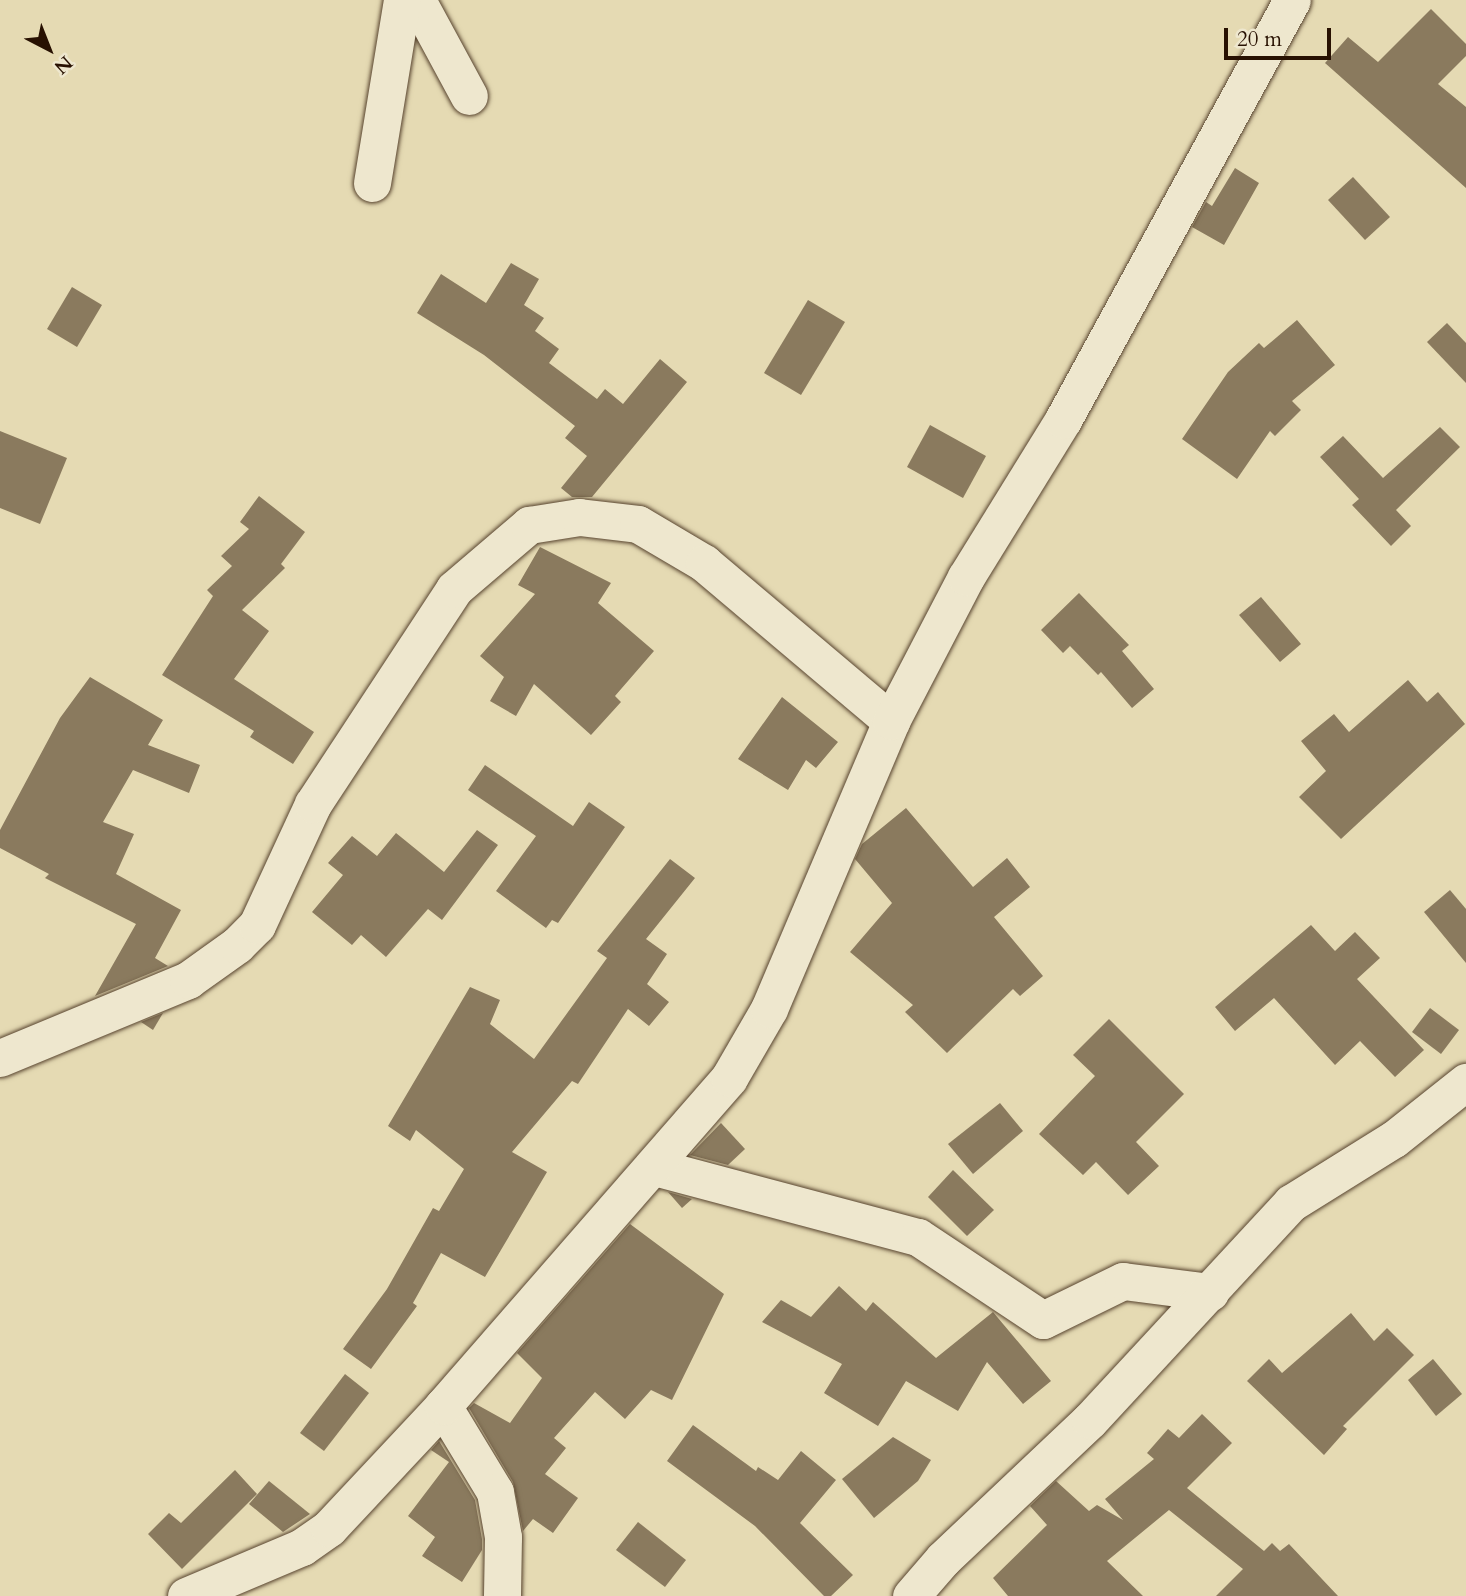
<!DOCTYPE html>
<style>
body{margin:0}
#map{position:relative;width:1466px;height:1596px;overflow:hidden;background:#e5dab3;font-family:Cardo,serif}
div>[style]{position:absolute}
.building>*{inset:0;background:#8a7a5e}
.roads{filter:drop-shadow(0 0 2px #57432e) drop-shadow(0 0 2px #57432e)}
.street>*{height:37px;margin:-18.5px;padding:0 18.5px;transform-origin:18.5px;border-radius:18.5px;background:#eee7ce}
span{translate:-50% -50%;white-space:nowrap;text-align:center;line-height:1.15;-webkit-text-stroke:5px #eee7ce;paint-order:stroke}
.north{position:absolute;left:14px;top:14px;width:70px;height:70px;-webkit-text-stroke:5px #eee7ce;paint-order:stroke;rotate:138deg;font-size:19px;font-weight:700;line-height:28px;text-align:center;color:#281102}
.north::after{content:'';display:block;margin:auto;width:24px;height:32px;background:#281102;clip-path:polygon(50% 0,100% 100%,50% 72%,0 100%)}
.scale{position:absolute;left:1224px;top:28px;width:107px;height:32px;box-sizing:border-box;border:4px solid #281102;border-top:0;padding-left:9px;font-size:21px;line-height:24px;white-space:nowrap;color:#281102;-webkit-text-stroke:5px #eee7ce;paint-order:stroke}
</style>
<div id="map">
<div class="building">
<div style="clip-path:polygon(1431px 9px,1466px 44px,1466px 56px,1438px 84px,1466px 107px,1466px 188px,1325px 63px,1348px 37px,1378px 62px)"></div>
<div style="clip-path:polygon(1235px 168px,1259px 183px,1224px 245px,1192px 227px,1206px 202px,1212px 206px)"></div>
<div style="clip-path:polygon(1353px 177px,1390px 217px,1365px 240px,1328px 200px)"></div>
<div style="clip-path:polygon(511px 263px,539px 279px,524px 305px,544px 318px,535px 331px,559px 349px,549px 363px,597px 399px,605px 389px,623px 404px,660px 359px,687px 382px,592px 497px,572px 497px,561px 488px,587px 456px,565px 438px,575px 426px,484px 355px,417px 313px,441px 274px,486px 303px)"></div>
<div style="clip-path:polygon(72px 287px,102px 305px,77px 347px,47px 329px)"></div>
<div style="clip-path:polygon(808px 300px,845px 322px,801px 395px,764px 373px)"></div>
<div style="clip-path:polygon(1297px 320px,1335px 365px,1292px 401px,1301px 410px,1275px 436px,1270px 431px,1237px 479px,1182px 439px,1228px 372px,1259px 343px,1264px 348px)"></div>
<div style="clip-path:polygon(1447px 323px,1466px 343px,1466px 383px,1427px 342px)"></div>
<div style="clip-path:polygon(930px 425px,986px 456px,963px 498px,907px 467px)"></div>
<div style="clip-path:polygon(1440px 427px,1460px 447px,1396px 510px,1411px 526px,1391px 546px,1352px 505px,1359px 499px,1320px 457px,1343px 436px,1383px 478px)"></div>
<div style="clip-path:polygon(0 431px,67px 458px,40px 524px,0 508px)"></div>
<div style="clip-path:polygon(259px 496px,305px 532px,281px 564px,285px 568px,242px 610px,269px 631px,234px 679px,314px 732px,293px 764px,250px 737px,254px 731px,162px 675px,213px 596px,207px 590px,232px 566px,221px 556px,249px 529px,240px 522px)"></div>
<div style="clip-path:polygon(540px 547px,611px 583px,598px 603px,654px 651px,615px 696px,621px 702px,591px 735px,534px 684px,516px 716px,490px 701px,504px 677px,480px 656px,535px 594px,518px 585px)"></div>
<div style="clip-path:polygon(1079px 593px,1129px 645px,1122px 651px,1154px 689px,1132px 708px,1101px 672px,1098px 675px,1070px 646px,1063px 653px,1041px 630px)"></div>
<div style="clip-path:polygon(1261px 597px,1301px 644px,1280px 662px,1239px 615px)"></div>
<div style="clip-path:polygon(90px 677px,163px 720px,148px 745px,200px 765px,189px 793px,133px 770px,103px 822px,134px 834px,116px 874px,181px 910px,155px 958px,168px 966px,95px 996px,136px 924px,45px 878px,49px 874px,0 848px,0 830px,60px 718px)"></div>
<div style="clip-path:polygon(1408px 680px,1427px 702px,1438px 692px,1465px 724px,1341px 839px,1299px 797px,1326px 771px,1301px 741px,1334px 714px,1349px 732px)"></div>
<div style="clip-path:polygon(782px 697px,838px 742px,816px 768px,806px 760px,788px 790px,738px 759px)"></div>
<div style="clip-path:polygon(485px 765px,573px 826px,589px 802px,625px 827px,558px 923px,552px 920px,546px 928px,496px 891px,536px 836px,468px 790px)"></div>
<div style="clip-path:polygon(906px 808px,973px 887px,1007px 858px,1030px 887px,994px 917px,1043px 976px,1020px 996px,1013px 989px,947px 1053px,905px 1012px,913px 1005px,850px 952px,892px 903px,855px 859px,862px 844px)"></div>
<div style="clip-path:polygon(477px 830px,498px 845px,442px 920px,428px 909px,386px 957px,361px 935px,352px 945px,312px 912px,343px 875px,328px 863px,352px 836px,377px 856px,396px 833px,444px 872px)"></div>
<div style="clip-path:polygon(670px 859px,695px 878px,646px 939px,667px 954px,647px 984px,669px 1002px,649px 1026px,628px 1009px,578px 1084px,572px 1081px,512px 1152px,547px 1172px,485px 1277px,441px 1253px,413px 1303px,417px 1306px,371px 1369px,343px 1349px,387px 1289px,433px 1208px,439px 1211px,464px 1169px,416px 1130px,410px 1141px,388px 1126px,470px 987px,500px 1000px,490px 1024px,534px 1059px,607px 958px,597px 951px)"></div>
<div style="clip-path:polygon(1450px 890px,1466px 909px,1466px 963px,1424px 912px)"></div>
<div style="clip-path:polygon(1311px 925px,1335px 951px,1355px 932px,1380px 958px,1357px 979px,1424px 1050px,1395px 1077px,1360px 1041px,1335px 1065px,1274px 998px,1235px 1031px,1215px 1007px)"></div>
<div style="clip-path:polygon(1430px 1008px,1459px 1030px,1441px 1054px,1412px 1032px)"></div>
<div style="clip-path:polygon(163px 1013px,153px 1030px,141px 1022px)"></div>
<div style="clip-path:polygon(1109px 1019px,1184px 1094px,1136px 1142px,1159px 1166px,1128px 1195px,1096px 1162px,1083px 1175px,1039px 1134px,1095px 1076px,1073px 1055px)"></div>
<div style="clip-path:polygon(1000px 1103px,1023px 1131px,973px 1174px,948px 1144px)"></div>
<div style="clip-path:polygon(721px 1123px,745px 1149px,728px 1165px,690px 1155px)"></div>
<div style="clip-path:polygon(953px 1170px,994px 1210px,967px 1236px,928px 1197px)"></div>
<div style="clip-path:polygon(668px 1192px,692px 1199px,682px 1208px)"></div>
<div style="clip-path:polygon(630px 1224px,724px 1294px,672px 1400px,651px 1390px,625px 1419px,595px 1392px,554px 1438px,566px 1448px,545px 1474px,578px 1498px,553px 1533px,533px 1519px,523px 1531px,513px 1482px,469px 1408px,474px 1403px,510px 1423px,542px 1378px,517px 1353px)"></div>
<div style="clip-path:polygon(839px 1286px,866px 1311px,873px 1302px,936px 1358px,993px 1312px,1051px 1381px,1023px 1404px,987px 1362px,958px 1411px,906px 1381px,878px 1426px,824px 1393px,842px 1364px,762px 1322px,781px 1300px,811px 1317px)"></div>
<div style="clip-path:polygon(1351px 1313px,1374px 1341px,1387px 1328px,1414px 1355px,1343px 1426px,1347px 1429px,1324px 1455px,1247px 1381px,1269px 1359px,1282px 1373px)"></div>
<div style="clip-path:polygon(1433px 1359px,1462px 1394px,1436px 1416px,1408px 1380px)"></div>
<div style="clip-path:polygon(345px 1374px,369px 1393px,324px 1451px,300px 1433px)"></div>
<div style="clip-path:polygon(1202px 1414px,1232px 1443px,1187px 1488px,1264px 1551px,1272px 1543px,1280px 1551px,1289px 1544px,1338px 1596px,1216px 1596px,1243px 1569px,1169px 1510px,1107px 1561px,1143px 1596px,1008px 1596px,993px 1578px,1047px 1525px,1030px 1506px,1056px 1481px,1089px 1511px,1097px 1505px,1123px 1520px,1105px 1499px,1154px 1459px,1147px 1453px,1168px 1429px,1179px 1438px)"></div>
<div style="clip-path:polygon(693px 1425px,756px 1471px,758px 1467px,778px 1480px,801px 1451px,836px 1480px,800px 1523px,853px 1575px,831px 1596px,824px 1596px,755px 1526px,667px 1461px)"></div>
<div style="clip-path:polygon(893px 1437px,931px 1460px,918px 1481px,874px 1518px,842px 1479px)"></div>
<div style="clip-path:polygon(439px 1441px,475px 1500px,482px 1539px,482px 1550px,462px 1582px,422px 1556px,435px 1537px,408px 1516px,449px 1462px,431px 1450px)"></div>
<div style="clip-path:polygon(235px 1470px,257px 1494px,182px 1569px,148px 1534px,169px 1513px,181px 1523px)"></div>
<div style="clip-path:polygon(269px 1481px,310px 1514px,283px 1532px,249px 1504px)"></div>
<div style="clip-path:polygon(638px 1522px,686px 1560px,665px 1587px,616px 1550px)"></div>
</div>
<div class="roads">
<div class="street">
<div style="left:417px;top:0;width:109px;rotate:61.6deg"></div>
<div style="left:372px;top:183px;width:185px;rotate:-80.7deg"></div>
<div style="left:0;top:1058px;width:204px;rotate:-22.5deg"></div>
<div style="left:188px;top:980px;width:60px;rotate:-35.5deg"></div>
<div style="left:237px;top:945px;width:28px;rotate:-45deg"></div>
<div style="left:257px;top:925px;width:133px;rotate:-65.2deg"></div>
<div style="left:313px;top:804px;width:257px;rotate:-56.7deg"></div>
<div style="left:454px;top:589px;width:99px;rotate:-40.5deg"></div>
<div style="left:529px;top:525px;width:51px;rotate:-9.1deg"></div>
<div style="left:579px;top:517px;width:59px;rotate:6.8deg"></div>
<div style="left:638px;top:524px;width:77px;rotate:30.6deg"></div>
<div style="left:704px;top:563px;width:245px;rotate:40.2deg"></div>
<div style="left:654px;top:1167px;width:273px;rotate:14.9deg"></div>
<div style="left:918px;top:1237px;width:150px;rotate:33.6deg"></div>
<div style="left:1043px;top:1320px;width:89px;rotate:-26deg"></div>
<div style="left:1123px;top:1281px;width:88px;rotate:7.2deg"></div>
<div style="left:443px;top:1406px;width:100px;rotate:58.8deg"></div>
<div style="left:495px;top:1492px;width:46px;rotate:79.9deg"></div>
<div style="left:503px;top:1537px;width:59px;rotate:91deg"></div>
<div style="left:186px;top:1596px;width:126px;rotate:-22.9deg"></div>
<div style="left:302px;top:1547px;width:33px;rotate:-35deg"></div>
<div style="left:329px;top:1528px;width:167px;rotate:-46.9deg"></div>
<div style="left:443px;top:1406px;width:435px;rotate:-48.9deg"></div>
<div style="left:729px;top:1078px;width:80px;rotate:-59.9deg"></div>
<div style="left:769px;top:1009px;width:313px;rotate:-67deg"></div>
<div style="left:891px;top:721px;width:162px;rotate:-62.5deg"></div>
<div style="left:966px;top:577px;width:185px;rotate:-58.3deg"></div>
<div style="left:1063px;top:420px;width:478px;rotate:-61.4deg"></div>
<div style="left:911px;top:1596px;width:49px;rotate:-49.1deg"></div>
<div style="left:943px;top:1559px;width:202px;rotate:-43.4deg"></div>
<div style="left:1090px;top:1420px;width:296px;rotate:-47.2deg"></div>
<div style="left:1291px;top:1203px;width:121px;rotate:-31.9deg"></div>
<div style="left:1394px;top:1139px;width:92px;rotate:-38.4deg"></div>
</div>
</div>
<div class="north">N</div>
<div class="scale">20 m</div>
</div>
